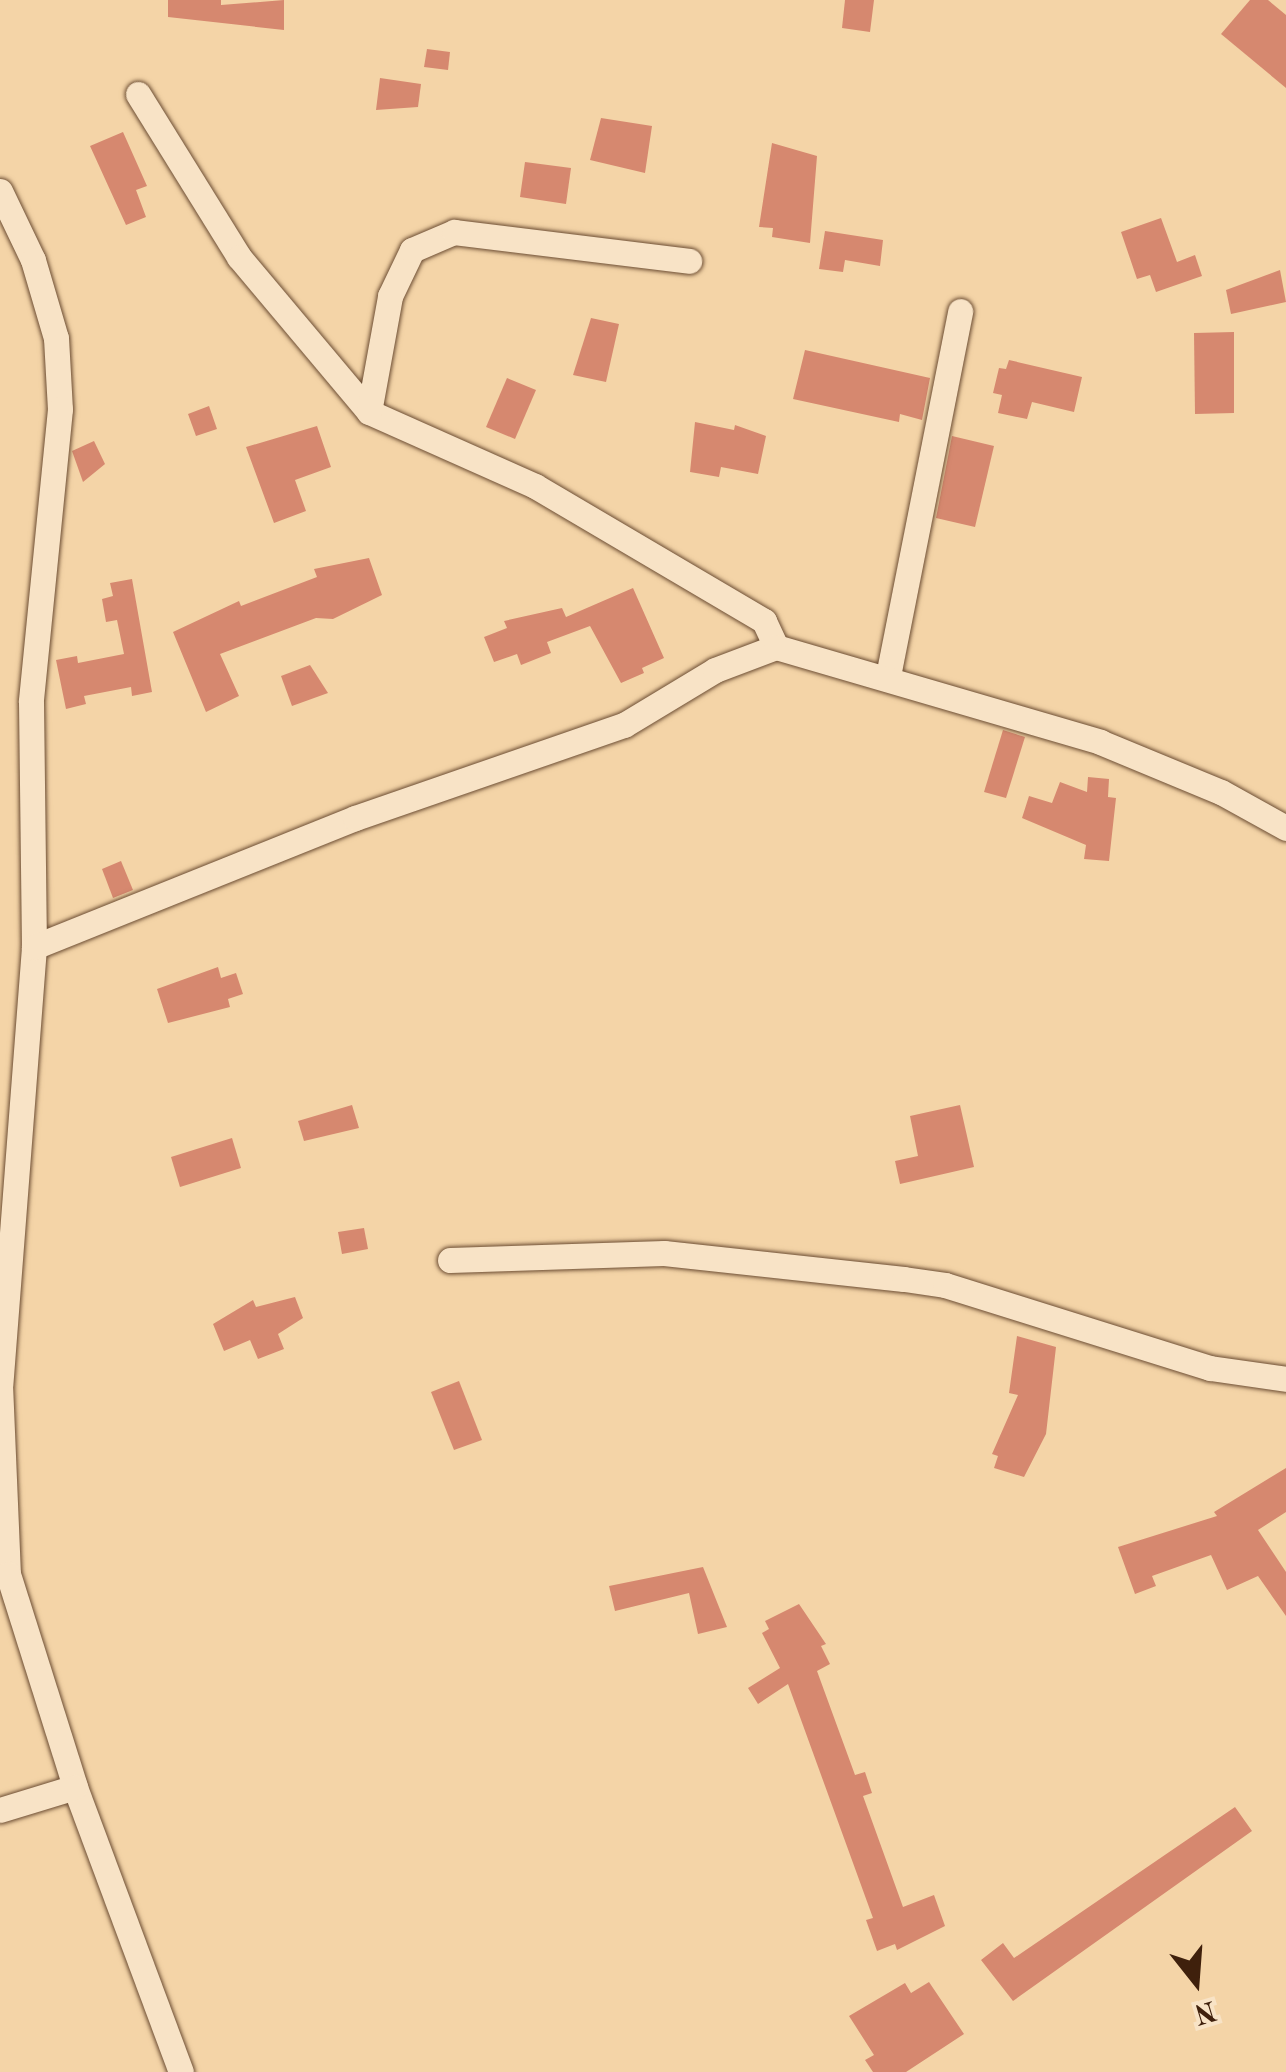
<!DOCTYPE html>
<style>
body{margin:0}
#map{position:relative;width:1286px;height:2072px;overflow:hidden;background:#f4d4a7;font-family:"Old Standard TT",serif}
div>[style]{position:absolute}
.building>*{inset:0;background:#d6886f}
.roads{filter:drop-shadow(0 0 2px #6c4d33) drop-shadow(0 0 2px #6c4d33)}
.minor>*{height:25px;margin:-12.5px;padding:0 12.5px;transform-origin:12.5px;border-radius:12.5px;background:#f8e3c6}
span{translate:-50% -50%;white-space:nowrap;text-align:center;line-height:1.15;-webkit-text-stroke:8px #f8e3c6;paint-order:stroke}
.north{position:absolute;left:1146px;top:1932px;width:100px;height:100px;-webkit-text-stroke:8px #f8e3c6;paint-order:stroke;rotate:163deg;font-size:28px;font-weight:700;line-height:40px;text-align:center;color:#3f200c}
.north::after{content:'';display:block;margin:auto;width:35px;height:45px;background:#3f200c;clip-path:polygon(50% 0,100% 100%,50% 72%,0 100%)}
</style>
<div id="map">
<div class="building">
<div style="clip-path:polygon(168px 0,221px 0,221px 5px,284px 0,284px 30px,168px 17px)"></div>
<div style="clip-path:polygon(845px 0,874px 0,870px 32px,842px 28px)"></div>
<div style="clip-path:polygon(1250px 0,1268px 0,1286px 15px,1286px 88px,1221px 34px)"></div>
<div style="clip-path:polygon(427px 49px,450px 52px,448px 70px,424px 67px)"></div>
<div style="clip-path:polygon(380px 78px,421px 84px,418px 107px,376px 110px)"></div>
<div style="clip-path:polygon(601px 118px,652px 126px,645px 173px,590px 160px)"></div>
<div style="clip-path:polygon(123px 132px,147px 186px,136px 190px,146px 217px,126px 225px,90px 146px)"></div>
<div style="clip-path:polygon(772px 143px,817px 156px,810px 243px,772px 237px,773px 228px,759px 227px)"></div>
<div style="clip-path:polygon(525px 162px,571px 168px,566px 204px,520px 197px)"></div>
<div style="clip-path:polygon(1161px 218px,1177px 262px,1195px 255px,1202px 276px,1156px 292px,1150px 275px,1137px 279px,1121px 232px)"></div>
<div style="clip-path:polygon(825px 231px,883px 240px,880px 266px,845px 260px,843px 272px,819px 269px)"></div>
<div style="clip-path:polygon(1280px 270px,1286px 302px,1231px 314px,1226px 290px)"></div>
<div style="clip-path:polygon(591px 318px,619px 324px,606px 382px,573px 375px)"></div>
<div style="clip-path:polygon(1234px 332px,1234px 413px,1195px 414px,1194px 333px)"></div>
<div style="clip-path:polygon(805px 350px,930px 378px,922px 420px,900px 414px,899px 422px,793px 399px)"></div>
<div style="clip-path:polygon(1009px 360px,1082px 377px,1074px 412px,1032px 402px,1027px 419px,998px 413px,1002px 395px,993px 393px,999px 368px,1006px 369px)"></div>
<div style="clip-path:polygon(507px 378px,536px 390px,515px 439px,486px 427px)"></div>
<div style="clip-path:polygon(209px 406px,217px 429px,196px 436px,188px 414px)"></div>
<div style="clip-path:polygon(695px 422px,734px 430px,735px 425px,766px 436px,758px 474px,721px 467px,719px 477px,690px 472px)"></div>
<div style="clip-path:polygon(317px 426px,331px 467px,295px 480px,306px 511px,274px 523px,246px 447px)"></div>
<div style="clip-path:polygon(952px 436px,994px 446px,975px 527px,936px 518px)"></div>
<div style="clip-path:polygon(94px 441px,105px 464px,83px 482px,72px 451px)"></div>
<div style="clip-path:polygon(369px 558px,382px 595px,333px 619px,316px 618px,220px 654px,239px 696px,206px 712px,173px 632px,239px 601px,241px 606px,317px 577px,314px 569px)"></div>
<div style="clip-path:polygon(132px 579px,152px 692px,132px 696px,131px 687px,84px 696px,86px 704px,66px 709px,56px 660px,77px 656px,78px 663px,124px 654px,117px 620px,106px 622px,102px 599px,113px 596px,110px 583px)"></div>
<div style="clip-path:polygon(633px 588px,664px 658px,642px 668px,644px 673px,621px 683px,590px 626px,547px 642px,551px 653px,521px 665px,517px 654px,494px 662px,484px 637px,507px 628px,504px 621px,562px 608px,566px 617px)"></div>
<div style="clip-path:polygon(310px 665px,328px 693px,292px 706px,281px 676px)"></div>
<div style="clip-path:polygon(1003px 730px,1025px 737px,1006px 798px,984px 792px)"></div>
<div style="clip-path:polygon(1088px 777px,1109px 779px,1108px 797px,1116px 798px,1109px 861px,1084px 859px,1086px 845px,1022px 818px,1029px 796px,1052px 803px,1060px 782px,1087px 792px)"></div>
<div style="clip-path:polygon(121px 861px,133px 890px,113px 898px,102px 869px)"></div>
<div style="clip-path:polygon(218px 967px,221px 978px,236px 973px,243px 994px,228px 999px,230px 1007px,168px 1023px,157px 989px)"></div>
<div style="clip-path:polygon(352px 1105px,359px 1128px,304px 1141px,298px 1121px)"></div>
<div style="clip-path:polygon(960px 1105px,974px 1167px,900px 1184px,895px 1161px,918px 1156px,910px 1116px)"></div>
<div style="clip-path:polygon(232px 1138px,241px 1168px,180px 1187px,171px 1157px)"></div>
<div style="clip-path:polygon(364px 1228px,368px 1249px,342px 1254px,338px 1232px)"></div>
<div style="clip-path:polygon(295px 1297px,303px 1318px,278px 1334px,284px 1349px,258px 1359px,250px 1340px,224px 1351px,213px 1324px,253px 1300px,256px 1307px)"></div>
<div style="clip-path:polygon(1017px 1336px,1056px 1347px,1046px 1434px,1024px 1477px,994px 1468px,998px 1456px,992px 1454px,1018px 1395px,1009px 1393px)"></div>
<div style="clip-path:polygon(459px 1381px,482px 1440px,454px 1450px,431px 1392px)"></div>
<div style="clip-path:polygon(1286px 1468px,1286px 1512px,1258px 1530px,1286px 1572px,1286px 1616px,1258px 1576px,1227px 1590px,1211px 1555px,1152px 1576px,1156px 1586px,1135px 1594px,1118px 1547px,1217px 1516px,1214px 1512px)"></div>
<div style="clip-path:polygon(703px 1567px,727px 1627px,698px 1634px,689px 1593px,615px 1611px,609px 1586px)"></div>
<div style="clip-path:polygon(799px 1604px,826px 1644px,821px 1646px,830px 1664px,817px 1671px,855px 1775px,865px 1772px,872px 1793px,863px 1796px,903px 1907px,934px 1895px,945px 1926px,897px 1950px,895px 1944px,877px 1951px,866px 1920px,873px 1918px,788px 1684px,758px 1704px,748px 1688px,780px 1668px,762px 1633px,769px 1629px,765px 1621px)"></div>
<div style="clip-path:polygon(1235px 1807px,1252px 1831px,1013px 2001px,981px 1960px,1003px 1943px,1014px 1958px)"></div>
<div style="clip-path:polygon(929px 1982px,964px 2034px,906px 2072px,873px 2072px,865px 2060px,874px 2055px,849px 2016px,905px 1983px,911px 1993px)"></div>
</div>
<div class="roads">
<div class="minor">
<div style="left:138px;top:94px;width:192px;rotate:58.2deg"></div>
<div style="left:239px;top:257px;width:202px;rotate:50deg"></div>
<div style="left:369px;top:412px;width:182px;rotate:24deg"></div>
<div style="left:535px;top:486px;width:266px;rotate:30.5deg"></div>
<div style="left:764px;top:621px;width:29px;rotate:65deg"></div>
<div style="left:0;top:191px;width:76px;rotate:64.4deg"></div>
<div style="left:33px;top:260px;width:81px;rotate:73.6deg"></div>
<div style="left:56px;top:338px;width:71px;rotate:86.8deg"></div>
<div style="left:60px;top:409px;width:294px;rotate:95.7deg"></div>
<div style="left:31px;top:702px;width:245px;rotate:89.3deg"></div>
<div style="left:34px;top:947px;width:438px;rotate:94.4deg"></div>
<div style="left:0;top:1384px;width:190px;rotate:87.6deg"></div>
<div style="left:8px;top:1574px;width:223px;rotate:72.5deg"></div>
<div style="left:75px;top:1787px;width:304px;rotate:69.6deg"></div>
<div style="left:369px;top:412px;width:118px;rotate:-79.7deg"></div>
<div style="left:390px;top:296px;width:51px;rotate:-64.4deg"></div>
<div style="left:412px;top:250px;width:46px;rotate:-23.2deg"></div>
<div style="left:454px;top:232px;width:237px;rotate:7deg"></div>
<div style="left:888px;top:676px;width:372px;rotate:-78.8deg"></div>
<div style="left:34px;top:947px;width:346px;rotate:-21.9deg"></div>
<div style="left:355px;top:818px;width:285px;rotate:-19.1deg"></div>
<div style="left:624px;top:725px;width:106px;rotate:-31.1deg"></div>
<div style="left:715px;top:670px;width:65px;rotate:-20.7deg"></div>
<div style="left:776px;top:647px;width:338px;rotate:16.3deg"></div>
<div style="left:1100px;top:742px;width:131px;rotate:22.5deg"></div>
<div style="left:1221px;top:792px;width:74px;rotate:29deg"></div>
<div style="left:450px;top:1260px;width:214px;rotate:-1.9deg"></div>
<div style="left:664px;top:1253px;width:241px;rotate:6.2deg"></div>
<div style="left:904px;top:1279px;width:41px;rotate:8.3deg"></div>
<div style="left:945px;top:1285px;width:278px;rotate:17.4deg"></div>
<div style="left:1210px;top:1368px;width:77px;rotate:8.2deg"></div>
<div style="left:0;top:1810px;width:78px;rotate:-17deg"></div>
</div>
</div>
<div class="north">N</div>
</div>
